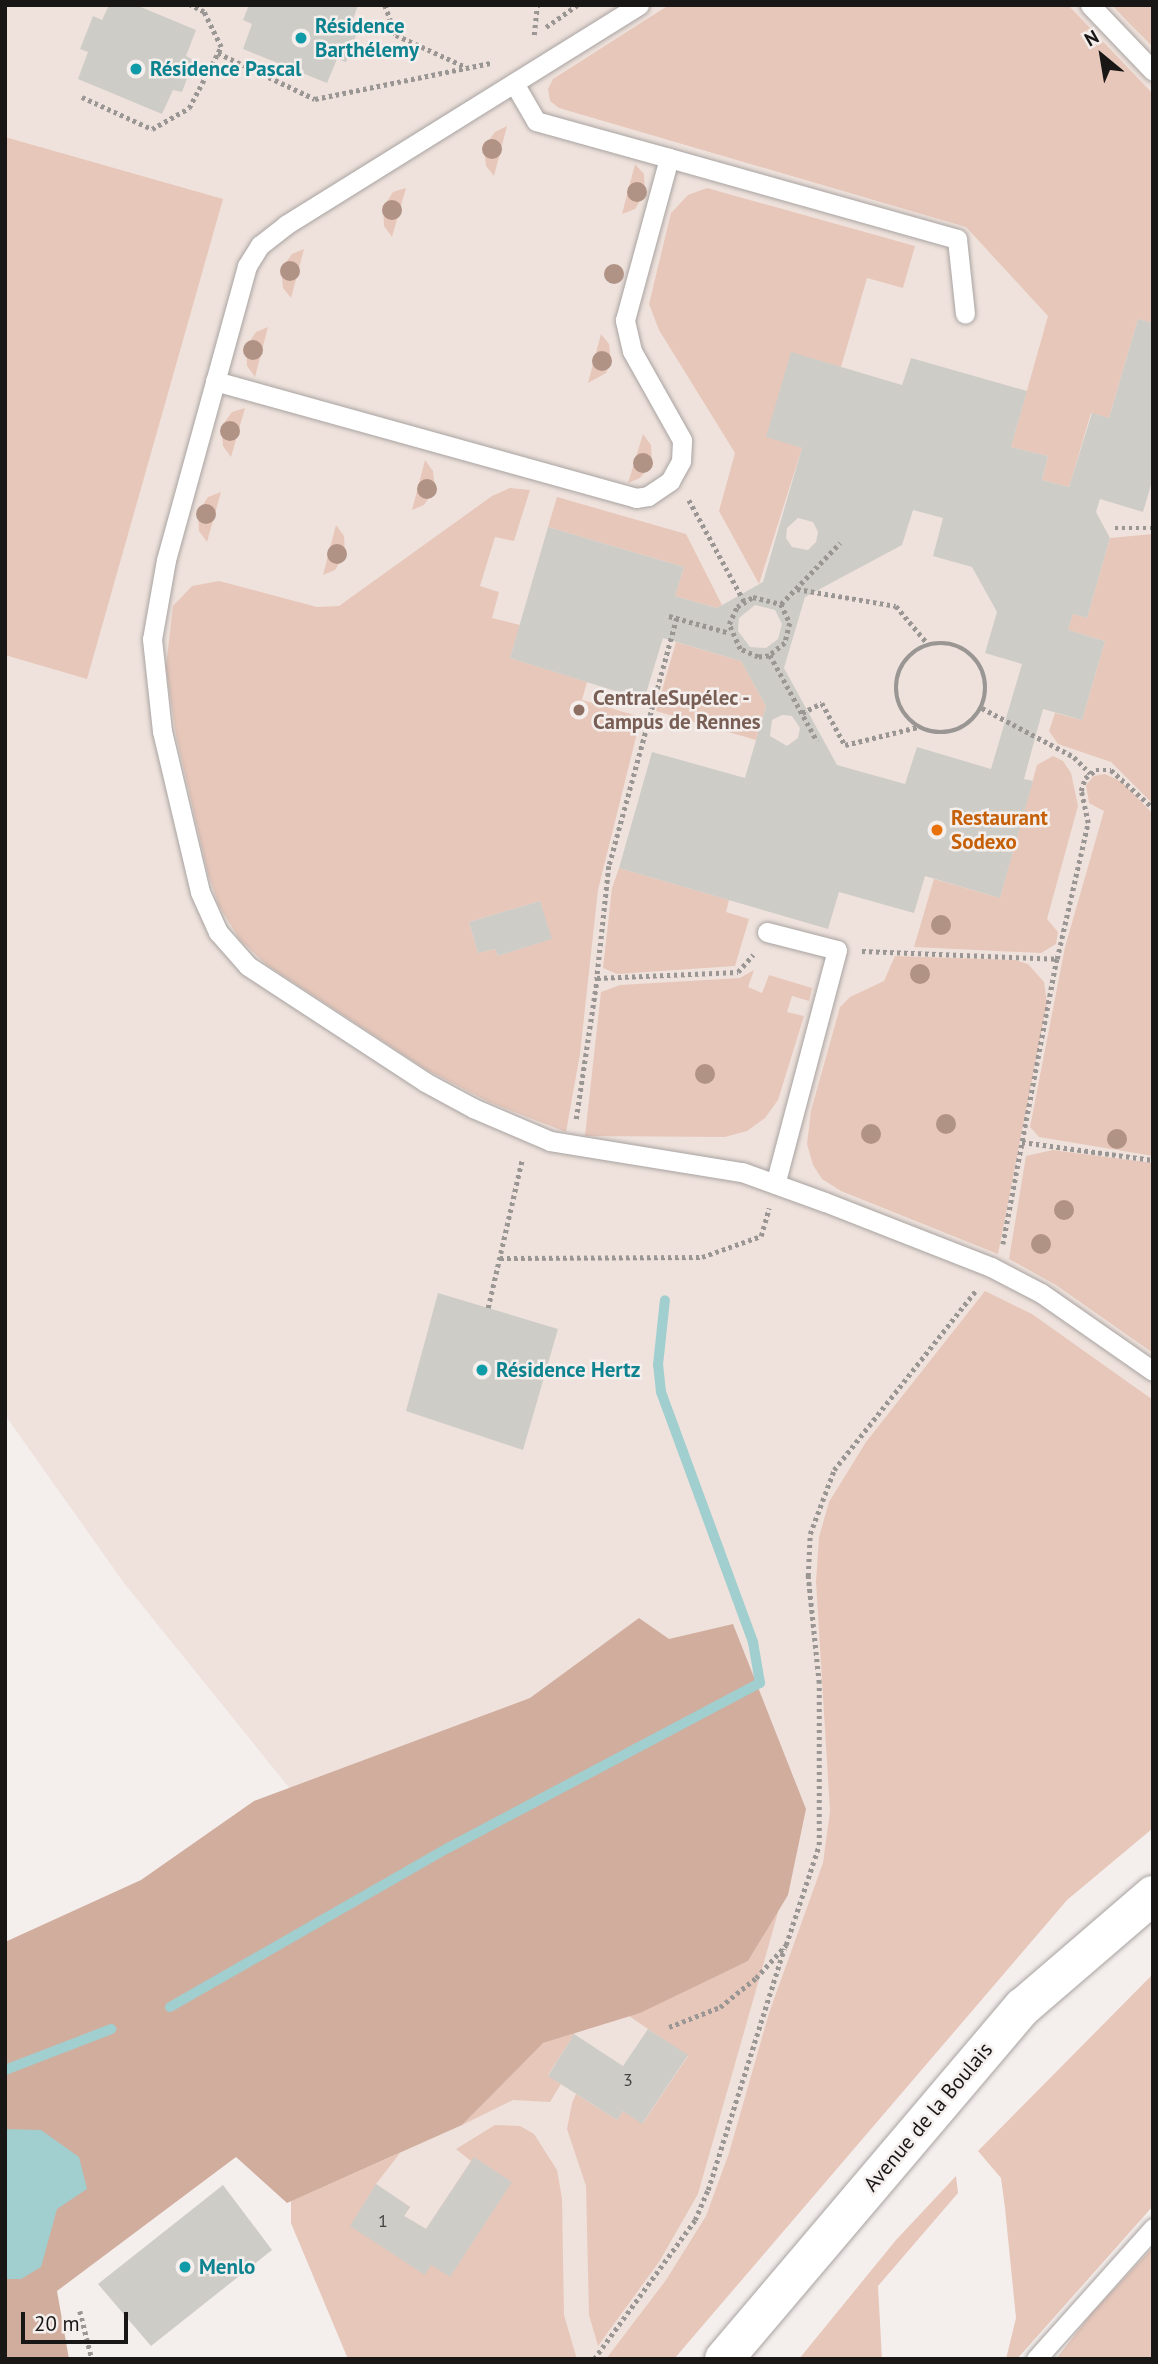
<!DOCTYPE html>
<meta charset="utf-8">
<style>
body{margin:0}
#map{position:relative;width:1158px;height:2364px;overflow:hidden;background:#f4eeec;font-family:"PT Sans",sans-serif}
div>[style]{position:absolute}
.built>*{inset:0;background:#efe2dc}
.green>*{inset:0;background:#e7c7ba}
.forest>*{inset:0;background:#d1ad9e}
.water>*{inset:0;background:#a1cece}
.stream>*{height:10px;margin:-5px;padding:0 5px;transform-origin:5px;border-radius:5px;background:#a1cece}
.building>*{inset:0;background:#ceccc7}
.path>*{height:4.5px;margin-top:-2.25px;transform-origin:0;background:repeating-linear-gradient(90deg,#9a9694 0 3.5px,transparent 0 7px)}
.path>.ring{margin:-2.25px;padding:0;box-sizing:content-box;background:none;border:4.5px solid #9a9694;border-radius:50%}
.roads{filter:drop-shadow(0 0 2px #a8a3a1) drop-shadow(0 0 2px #a8a3a1)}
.service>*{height:19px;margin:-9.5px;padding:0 9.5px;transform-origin:9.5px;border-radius:9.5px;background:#fff}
.tertiary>*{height:38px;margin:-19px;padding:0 19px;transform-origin:19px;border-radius:19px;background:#fff}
.trees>*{width:20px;height:20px;margin:-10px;border-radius:50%;background:#b19386}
.dots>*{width:19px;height:19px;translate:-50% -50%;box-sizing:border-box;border:4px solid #f4eeec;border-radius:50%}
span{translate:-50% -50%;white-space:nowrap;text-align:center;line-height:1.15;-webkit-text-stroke:5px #f4eeec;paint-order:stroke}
.number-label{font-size:18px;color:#464442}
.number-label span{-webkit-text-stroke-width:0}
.culture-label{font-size:21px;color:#0d838f;font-weight:700}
.left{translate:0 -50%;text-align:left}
.education-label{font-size:21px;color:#785e54;font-weight:700}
.food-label{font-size:21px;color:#c56008;font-weight:700}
.street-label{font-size:21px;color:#191716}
.frame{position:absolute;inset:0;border:7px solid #191716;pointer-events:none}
.north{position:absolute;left:1067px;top:21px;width:70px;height:70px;-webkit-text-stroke:5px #f4eeec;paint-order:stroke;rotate:330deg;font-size:19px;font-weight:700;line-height:28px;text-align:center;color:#191716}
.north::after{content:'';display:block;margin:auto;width:24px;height:32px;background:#191716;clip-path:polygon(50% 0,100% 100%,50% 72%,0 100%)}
.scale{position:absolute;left:21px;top:2312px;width:107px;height:32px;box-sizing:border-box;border:4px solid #191716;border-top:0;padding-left:9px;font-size:21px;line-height:24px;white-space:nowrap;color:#191716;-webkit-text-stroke:5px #f4eeec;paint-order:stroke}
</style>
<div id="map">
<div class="built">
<div style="clip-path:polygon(5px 5px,1153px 5px,1153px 1828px,1067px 1900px,674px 2359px,348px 2359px,291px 2223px,291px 1790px,124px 1583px,5px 1415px)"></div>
</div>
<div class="green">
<div style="clip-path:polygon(669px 5px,1068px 5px,1153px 94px,1153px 323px,1138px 319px,1109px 418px,1091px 413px,1069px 487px,1042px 480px,1048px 456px,1011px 447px,1048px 316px,966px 227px,559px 108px,550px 101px,548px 89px,553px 79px)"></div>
<div style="clip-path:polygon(1112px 5px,1153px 5px,1153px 47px,1129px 23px)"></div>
<div style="clip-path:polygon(507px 126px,494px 176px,486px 166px,484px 147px,495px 132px)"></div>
<div style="clip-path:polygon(5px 137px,223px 199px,87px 679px,5px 655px)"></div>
<div style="clip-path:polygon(635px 164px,644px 174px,645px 193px,635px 209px,622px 214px)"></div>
<div style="clip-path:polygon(406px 188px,392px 237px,384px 226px,383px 208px,393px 192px)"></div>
<div style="clip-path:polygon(707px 188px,915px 246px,903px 288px,867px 278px,841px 367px,791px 353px,767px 436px,802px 448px,759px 584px,719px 511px,735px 453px,659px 330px,649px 304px,671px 213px,688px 195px)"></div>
<div style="clip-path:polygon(304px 249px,291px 298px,283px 288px,281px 269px,292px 254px)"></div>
<div style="clip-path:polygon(268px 327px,255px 377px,247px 366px,246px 347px,256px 332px)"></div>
<div style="clip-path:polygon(601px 334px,609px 344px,611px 362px,606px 373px,588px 383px)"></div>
<div style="clip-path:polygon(245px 408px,231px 457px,223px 446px,221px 427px,232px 412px)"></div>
<div style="clip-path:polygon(643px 434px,651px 445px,652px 464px,640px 478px,628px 483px)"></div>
<div style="clip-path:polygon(425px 460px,433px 471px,435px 489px,424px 505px,412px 510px)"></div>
<div style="clip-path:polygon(evenodd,510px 488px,530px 490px,514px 541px,495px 537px,480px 586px,499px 592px,492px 618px,520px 625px,510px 658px,587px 682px,582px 700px,641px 717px,598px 890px,580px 1054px,566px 1132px,489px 1102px,427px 1070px,267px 965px,240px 940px,219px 906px,208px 874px,176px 735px,166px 667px,173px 606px,192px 586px,219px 581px,317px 607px,339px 606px,492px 496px,510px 488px,540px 901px,551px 939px,498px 956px,495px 949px,478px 953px,469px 922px,540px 901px)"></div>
<div style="clip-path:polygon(221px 492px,207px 542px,199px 531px,198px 512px,208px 497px)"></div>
<div style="clip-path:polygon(557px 497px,686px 534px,722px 605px,717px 608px,675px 596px,684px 567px,548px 527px)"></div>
<div style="clip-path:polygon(336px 525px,344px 536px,345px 554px,335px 570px,323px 575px)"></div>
<div style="clip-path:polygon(1153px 534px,1153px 804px,1111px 762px,1058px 744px,1049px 731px,1055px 713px,1082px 720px,1105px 641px,1068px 630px,1073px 614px,1087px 618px,1110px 538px)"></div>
<div style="clip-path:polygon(676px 642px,741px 661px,766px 706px,756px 740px,656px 711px)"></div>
<div style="clip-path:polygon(1053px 756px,1063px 761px,1071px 773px,1078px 806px,1047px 919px,1058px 932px,1056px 944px,1041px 953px,914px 947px,934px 879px,1000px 898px,1037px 765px)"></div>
<div style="clip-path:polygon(1105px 774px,1122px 782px,1153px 814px,1153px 1156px,1039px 1137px,1030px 1127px,1065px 947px,1104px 811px,1089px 803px,1086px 785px,1094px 776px)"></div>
<div style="clip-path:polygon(619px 868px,729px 900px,726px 912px,749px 919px,735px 966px,617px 974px,603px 968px,612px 888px)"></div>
<div style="clip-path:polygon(895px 956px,1015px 960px,1028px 964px,1044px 982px,1047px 1003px,998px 1254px,841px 1191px,822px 1179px,813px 1165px,807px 1144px,811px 1111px,840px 1007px,850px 997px,884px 981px)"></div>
<div style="clip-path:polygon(754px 970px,748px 987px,762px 993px,769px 975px,812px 988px,809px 1001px,792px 996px,787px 1012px,804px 1016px,778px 1100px,765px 1118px,747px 1131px,725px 1137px,585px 1136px,601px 992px,620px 985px,740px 978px)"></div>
<div style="clip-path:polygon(1053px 1150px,1153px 1163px,1153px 1353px,1056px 1285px,1009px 1259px,1026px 1156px)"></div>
<div style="clip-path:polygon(985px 1291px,1032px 1314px,1153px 1400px,1153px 1828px,1067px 1900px,674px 2359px,606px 2359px,666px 2280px,706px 2216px,729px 2153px,769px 2013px,823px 1863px,830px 1811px,816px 1582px,819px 1537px,829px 1502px,866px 1442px)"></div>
<div style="clip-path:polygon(779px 1909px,698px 2194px,659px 2262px,598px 2346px,589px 2315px,586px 2186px,567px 2129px,572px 2103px,576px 2094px,617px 2120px,623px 2111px,643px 2123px,688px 2056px,629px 2016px,748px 1961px)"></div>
<div style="clip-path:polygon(1153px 1974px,1153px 2206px,1017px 2359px,1006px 2359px,1016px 2318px,1005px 2208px,1001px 2178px,978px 2151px)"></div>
<div style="clip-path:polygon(575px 2033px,548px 2075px,561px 2084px,550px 2102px,513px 2100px,462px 2125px,542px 2043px)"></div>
<div style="clip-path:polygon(495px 2125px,520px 2126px,534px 2134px,557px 2170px,562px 2198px,564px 2315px,577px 2359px,348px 2359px,291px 2223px,291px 2201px,400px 2153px,376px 2184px,410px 2207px,404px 2216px,426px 2229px,471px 2161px,456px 2149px)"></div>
<div style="clip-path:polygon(956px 2176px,958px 2193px,878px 2286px,882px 2359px,799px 2359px,896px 2240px)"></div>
<div style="clip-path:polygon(1153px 2247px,1153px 2359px,1056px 2359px,1091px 2314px)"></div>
</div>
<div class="forest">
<div style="clip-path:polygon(639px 1618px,669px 1639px,733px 1624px,806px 1809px,788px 1895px,748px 1961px,640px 2013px,543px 2043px,462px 2125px,287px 2203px,236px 2157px,57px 2291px,69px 2359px,5px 2359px,5px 1942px,141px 1880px,254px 1801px,530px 1698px)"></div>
</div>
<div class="water">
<div style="clip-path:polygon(5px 2129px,41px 2130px,79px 2157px,87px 2189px,57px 2209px,41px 2267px,21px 2279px,5px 2279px)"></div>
</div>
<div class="stream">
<div style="left:170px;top:2007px;width:320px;rotate:-29.8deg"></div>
<div style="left:448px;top:1848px;width:353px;rotate:-27.9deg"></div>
<div style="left:760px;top:1683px;width:42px;rotate:-99.7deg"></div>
<div style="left:753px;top:1642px;width:266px;rotate:-110.2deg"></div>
<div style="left:661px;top:1392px;width:27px;rotate:-96deg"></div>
<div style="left:658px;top:1365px;width:65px;rotate:-83.9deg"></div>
<div style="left:5px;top:2070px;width:114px;rotate:-21.1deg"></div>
</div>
<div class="building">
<div style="clip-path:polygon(109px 5px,136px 5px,196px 30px,186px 56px,194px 60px,182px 92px,173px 90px,162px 114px,78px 79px,88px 52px,80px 49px,93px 16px,102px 20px)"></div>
<div style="clip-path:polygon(249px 5px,358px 5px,351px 25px,359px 27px,346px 62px,337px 59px,327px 83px,243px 49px,252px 24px,243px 20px)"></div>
<div style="clip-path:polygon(evenodd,1138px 319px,1153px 323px,1153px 478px,1143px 512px,1100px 499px,1096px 512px,1110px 538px,1087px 618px,1073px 614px,1068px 630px,1105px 641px,1082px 720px,1043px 709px,1024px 779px,1033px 781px,1000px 898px,925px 876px,914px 913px,839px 892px,828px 929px,619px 868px,652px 752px,745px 778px,766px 706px,741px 661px,663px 638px,644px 700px,510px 658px,548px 527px,684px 567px,675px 596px,717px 608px,763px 582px,802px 448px,766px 437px,791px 352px,902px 385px,911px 358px,1027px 391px,1011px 447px,1048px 456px,1042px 480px,1069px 487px,1092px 413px,1109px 418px,1138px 319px,913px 510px,943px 518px,933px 556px,972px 567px,997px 612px,985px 653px,1022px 664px,991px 769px,917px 747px,905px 784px,837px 765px,784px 668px,805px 597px,902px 545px,913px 510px,1138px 319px,798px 518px,813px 522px,818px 532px,816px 542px,808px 550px,792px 547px,786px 538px,787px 528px,798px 518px,1138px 319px,755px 605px,775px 610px,782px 624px,778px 639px,766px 648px,750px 647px,738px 631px,739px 618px,755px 605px,1138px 319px,782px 715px,792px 716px,800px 728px,798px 738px,787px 746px,770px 736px,772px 720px,782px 715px)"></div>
<div style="clip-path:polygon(540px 901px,552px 939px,498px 956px,495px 949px,478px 953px,469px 922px)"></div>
<div style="clip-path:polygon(438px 1293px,558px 1329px,523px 1450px,406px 1411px)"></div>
<div style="clip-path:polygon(648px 2029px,688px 2055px,642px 2124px,623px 2111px,617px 2120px,548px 2076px,574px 2034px,623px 2066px)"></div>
<div style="clip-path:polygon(474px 2157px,512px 2182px,450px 2277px,431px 2265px,425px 2275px,350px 2226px,376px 2184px,410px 2207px,404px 2216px,426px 2229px)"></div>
<div style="clip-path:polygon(223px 2185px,272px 2250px,151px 2346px,98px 2284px)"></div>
</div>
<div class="path">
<div style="left:385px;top:5px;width:32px;rotate:70deg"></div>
<div style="left:396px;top:35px;width:77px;rotate:24.6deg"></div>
<div style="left:546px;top:27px;width:38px;rotate:-35deg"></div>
<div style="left:534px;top:35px;width:30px;rotate:-84deg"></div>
<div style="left:218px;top:53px;width:107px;rotate:25.4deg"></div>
<div style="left:315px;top:99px;width:179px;rotate:-11.6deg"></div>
<div style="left:82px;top:97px;width:77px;rotate:24.6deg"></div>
<div style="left:152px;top:129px;width:43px;rotate:-29.6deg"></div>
<div style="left:189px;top:108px;width:69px;rotate:-62.3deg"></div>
<div style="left:221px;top:47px;width:39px;rotate:-116deg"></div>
<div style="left:204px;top:12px;width:16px;rotate:-153deg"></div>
<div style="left:689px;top:500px;width:115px;rotate:61.4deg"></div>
<div style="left:1115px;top:528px;width:38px"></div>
<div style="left:797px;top:589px;width:100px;rotate:9.7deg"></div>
<div style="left:896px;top:606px;width:50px;rotate:49.9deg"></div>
<div style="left:781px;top:604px;width:21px;rotate:65deg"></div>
<div style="left:790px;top:623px;width:21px;rotate:104deg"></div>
<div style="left:785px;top:643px;width:21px;rotate:141deg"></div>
<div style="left:769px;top:656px;width:11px;rotate:175deg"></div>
<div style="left:758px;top:657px;width:20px;rotate:-156deg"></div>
<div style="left:740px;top:649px;width:27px;rotate:-114deg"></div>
<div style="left:729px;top:624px;width:19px;rotate:-65deg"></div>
<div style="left:737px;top:607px;width:19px;rotate:-32deg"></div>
<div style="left:753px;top:597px;width:29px;rotate:14deg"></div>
<div style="left:781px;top:604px;width:85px;rotate:-46deg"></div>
<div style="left:669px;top:616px;width:63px;rotate:15.6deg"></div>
<div style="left:677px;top:618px;width:257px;rotate:105.3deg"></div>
<div style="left:609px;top:866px;width:113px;rotate:96.1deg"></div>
<div style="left:597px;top:978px;width:141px;rotate:-2.4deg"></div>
<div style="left:738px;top:972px;width:23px;rotate:-49deg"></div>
<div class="ring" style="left:896px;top:643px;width:85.5px;height:85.5px"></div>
<div style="left:770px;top:655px;width:98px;rotate:61.3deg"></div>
<div style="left:982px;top:708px;width:104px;rotate:28deg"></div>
<div style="left:1074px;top:757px;width:23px;rotate:45deg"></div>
<div style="left:802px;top:713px;width:22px;rotate:-27deg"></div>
<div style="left:822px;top:703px;width:48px;rotate:61.3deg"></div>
<div style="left:845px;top:745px;width:75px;rotate:-13.9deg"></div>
<div style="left:862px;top:951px;width:195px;rotate:2.3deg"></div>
<div style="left:1057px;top:959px;width:290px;rotate:100.7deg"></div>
<div style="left:1057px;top:959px;width:139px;rotate:-77.2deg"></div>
<div style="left:1088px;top:823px;width:33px;rotate:-102deg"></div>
<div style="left:1081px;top:791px;width:14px;rotate:-73deg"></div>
<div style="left:1085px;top:778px;width:14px;rotate:-36deg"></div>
<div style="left:1096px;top:770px;width:15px"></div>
<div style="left:1111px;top:770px;width:57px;rotate:42.1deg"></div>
<div style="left:576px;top:1119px;width:143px;rotate:-81.5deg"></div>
<div style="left:1022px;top:1142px;width:132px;rotate:7.8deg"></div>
<div style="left:500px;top:1258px;width:202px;rotate:-0.3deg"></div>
<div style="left:702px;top:1257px;width:63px;rotate:-19.6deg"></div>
<div style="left:761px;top:1236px;width:29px;rotate:-74deg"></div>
<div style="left:488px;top:1308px;width:153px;rotate:-77.1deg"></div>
<div style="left:669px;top:2027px;width:55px;rotate:-21.4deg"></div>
<div style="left:720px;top:2007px;width:46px;rotate:-38.9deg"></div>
<div style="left:756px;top:1978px;width:45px;rotate:-47.7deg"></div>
<div style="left:786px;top:1945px;width:105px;rotate:-71.7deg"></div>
<div style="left:819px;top:1845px;width:162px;rotate:-90deg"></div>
<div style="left:819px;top:1683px;width:108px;rotate:-95.9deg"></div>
<div style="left:808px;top:1576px;width:42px;rotate:-87.3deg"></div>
<div style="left:810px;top:1534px;width:68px;rotate:-69.4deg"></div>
<div style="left:834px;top:1470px;width:229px;rotate:-51.7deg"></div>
<div style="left:80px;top:2311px;width:49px;rotate:76deg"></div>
<div style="left:594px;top:2359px;width:172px;rotate:-54deg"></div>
<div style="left:695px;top:2220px;width:33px;rotate:-67deg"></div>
<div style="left:708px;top:2190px;width:253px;rotate:-72.5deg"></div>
</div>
<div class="roads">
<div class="service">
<div style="left:639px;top:5px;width:416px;rotate:148.1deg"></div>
<div style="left:286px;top:225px;width:33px;rotate:142deg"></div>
<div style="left:260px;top:245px;width:25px;rotate:122deg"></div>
<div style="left:247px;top:266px;width:305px;rotate:105.4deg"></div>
<div style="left:166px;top:560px;width:80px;rotate:100deg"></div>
<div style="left:152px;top:639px;width:93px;rotate:83.8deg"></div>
<div style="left:162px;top:731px;width:165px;rotate:76.7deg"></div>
<div style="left:200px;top:892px;width:44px;rotate:65.8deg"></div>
<div style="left:218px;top:932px;width:45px;rotate:48.6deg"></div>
<div style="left:248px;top:966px;width:212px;rotate:33.2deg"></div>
<div style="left:425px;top:1082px;width:55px;rotate:28.4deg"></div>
<div style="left:473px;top:1108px;width:84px;rotate:23.2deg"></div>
<div style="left:550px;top:1141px;width:194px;rotate:9.2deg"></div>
<div style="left:742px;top:1172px;width:88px;rotate:19.9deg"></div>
<div style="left:825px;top:1202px;width:178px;rotate:21.4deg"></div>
<div style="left:991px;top:1267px;width:56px;rotate:27.5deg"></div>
<div style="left:1041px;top:1293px;width:136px;rotate:34.9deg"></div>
<div style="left:1090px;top:5px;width:91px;rotate:46.3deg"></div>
<div style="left:669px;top:158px;width:299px;rotate:15.7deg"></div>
<div style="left:957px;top:239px;width:75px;rotate:83.9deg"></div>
<div style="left:215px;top:381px;width:437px;rotate:15.5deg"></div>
<div style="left:636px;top:498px;width:12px;rotate:-9deg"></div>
<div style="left:648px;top:496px;width:27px;rotate:-34deg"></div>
<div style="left:670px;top:481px;width:23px;rotate:-61deg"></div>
<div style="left:681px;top:461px;width:21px;rotate:-87deg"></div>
<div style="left:682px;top:440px;width:102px;rotate:-119.3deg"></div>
<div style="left:632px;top:351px;width:32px;rotate:-103deg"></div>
<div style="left:625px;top:320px;width:168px;rotate:-74.8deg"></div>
<div style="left:669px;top:158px;width:138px;rotate:-164.5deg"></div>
<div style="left:536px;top:121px;width:44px;rotate:-120.1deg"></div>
<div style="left:767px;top:932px;width:72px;rotate:14.4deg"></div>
<div style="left:837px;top:950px;width:242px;rotate:104.8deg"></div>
<div style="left:1036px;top:2359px;width:176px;rotate:-48.2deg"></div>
</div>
<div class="tertiary">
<div style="left:724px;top:2359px;width:462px;rotate:-49.7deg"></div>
<div style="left:1023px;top:2007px;width:172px;rotate:-40.7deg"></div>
</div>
</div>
<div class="trees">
<div style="left:492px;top:149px"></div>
<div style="left:637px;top:192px"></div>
<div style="left:392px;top:210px"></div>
<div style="left:290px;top:271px"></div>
<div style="left:614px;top:274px"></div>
<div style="left:253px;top:350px"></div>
<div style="left:602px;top:361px"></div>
<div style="left:230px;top:431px"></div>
<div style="left:643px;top:463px"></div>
<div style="left:427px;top:489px"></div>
<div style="left:206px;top:514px"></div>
<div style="left:337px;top:554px"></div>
<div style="left:941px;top:925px"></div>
<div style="left:920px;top:974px"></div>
<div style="left:705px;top:1074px"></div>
<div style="left:946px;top:1124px"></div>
<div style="left:871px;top:1134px"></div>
<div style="left:1117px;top:1139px"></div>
<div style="left:1064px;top:1210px"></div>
<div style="left:1041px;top:1244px"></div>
</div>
<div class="dots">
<div style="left:301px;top:38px;background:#0f9aa8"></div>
<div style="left:136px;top:69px;background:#0f9aa8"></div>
<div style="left:579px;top:710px;background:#8d6e63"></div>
<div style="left:937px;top:830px;background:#e8710a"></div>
<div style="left:482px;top:1370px;background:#0f9aa8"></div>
<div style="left:185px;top:2267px;background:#0f9aa8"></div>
</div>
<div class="number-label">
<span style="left:628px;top:2080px">3</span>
<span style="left:383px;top:2221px">1</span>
</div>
<div class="culture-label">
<span class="left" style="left:315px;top:38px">Résidence<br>Barthélemy</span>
<span class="left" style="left:150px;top:69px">Résidence Pascal</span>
<span class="left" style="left:496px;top:1370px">Résidence Hertz</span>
<span class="left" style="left:199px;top:2267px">Menlo</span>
</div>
<div class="education-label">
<span class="left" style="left:593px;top:710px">CentraleSupélec -<br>Campus de Rennes</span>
</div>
<div class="food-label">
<span class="left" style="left:951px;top:830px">Restaurant<br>Sodexo</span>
</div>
<div class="street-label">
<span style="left:928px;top:2117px;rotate:-50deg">Avenue de la Boulais</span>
</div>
<div class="frame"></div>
<div class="north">N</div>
<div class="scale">20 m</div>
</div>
